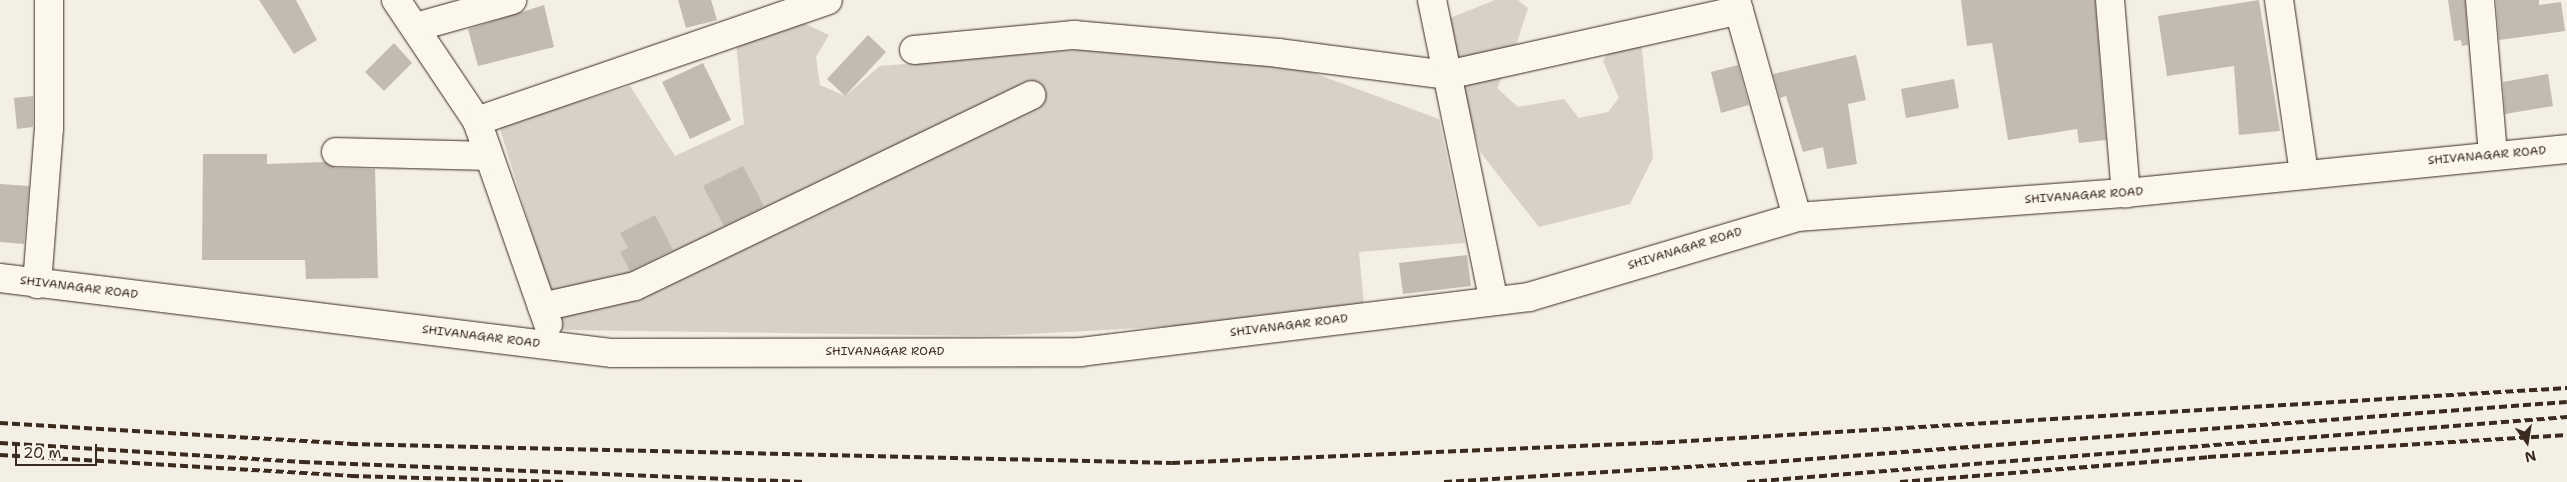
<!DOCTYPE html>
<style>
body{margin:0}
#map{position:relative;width:2567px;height:482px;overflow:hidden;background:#f3efe4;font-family:"Shantell Sans",sans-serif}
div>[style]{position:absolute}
.green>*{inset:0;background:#d8d1c6}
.building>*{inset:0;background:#c3bbb0}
.roads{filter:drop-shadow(0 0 1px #3b2a1e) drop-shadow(0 0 1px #3b2a1e)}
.minor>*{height:28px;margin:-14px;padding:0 14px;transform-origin:14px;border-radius:14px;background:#fbf7ec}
.rail>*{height:4px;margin-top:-2px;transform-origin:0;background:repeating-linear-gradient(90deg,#3b2a1e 0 8px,transparent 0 12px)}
span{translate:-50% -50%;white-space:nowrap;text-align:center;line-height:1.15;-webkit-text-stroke:5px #fbf7ec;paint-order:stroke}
.street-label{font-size:12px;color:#3b2a1e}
.north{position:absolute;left:2502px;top:417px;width:50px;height:50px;-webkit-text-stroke:4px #fbf7ec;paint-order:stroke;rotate:167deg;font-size:14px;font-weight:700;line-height:20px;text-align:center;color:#3b2a1e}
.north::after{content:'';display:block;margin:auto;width:18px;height:22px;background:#3b2a1e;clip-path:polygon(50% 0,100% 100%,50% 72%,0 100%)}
.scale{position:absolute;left:15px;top:444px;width:82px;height:22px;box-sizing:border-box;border:2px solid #3b2a1e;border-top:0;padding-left:6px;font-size:15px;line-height:18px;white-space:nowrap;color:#3b2a1e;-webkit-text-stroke:4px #fbf7ec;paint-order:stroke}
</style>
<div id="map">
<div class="green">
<div style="clip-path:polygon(1495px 0,1518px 0,1528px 8px,1513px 55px,1497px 88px,1518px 107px,1564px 99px,1579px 118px,1608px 112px,1619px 98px,1603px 61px,1619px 37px,1641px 40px,1653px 158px,1630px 204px,1539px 227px,1481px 153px,1465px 103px,1450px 18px)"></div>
<div style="clip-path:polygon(801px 22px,829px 35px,816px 57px,820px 85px,845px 96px,880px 66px,1109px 47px,1292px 65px,1439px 119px,1465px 243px,1359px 252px,1364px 305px,1199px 325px,991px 336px,562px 330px,499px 126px,630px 86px,675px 156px,744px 124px,736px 43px)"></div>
</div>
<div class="building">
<div style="clip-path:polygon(259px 0,296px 0,317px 40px,294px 54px)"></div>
<div style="clip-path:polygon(678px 0,711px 0,717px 20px,686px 28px)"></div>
<div style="clip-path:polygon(1961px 0,2095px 0,2106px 140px,2079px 143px,2077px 129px,2008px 140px,1992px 43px,1967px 46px)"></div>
<div style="clip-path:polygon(2259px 0,2280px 131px,2239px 135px,2234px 66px,2167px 76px,2158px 16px)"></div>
<div style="clip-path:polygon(2448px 0,2465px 0,2468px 45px,2462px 46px,2461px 40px,2454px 41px)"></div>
<div style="clip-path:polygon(2496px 0,2539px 0,2539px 5px,2561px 2px,2565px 31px,2499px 40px)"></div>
<div style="clip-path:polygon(544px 5px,554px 47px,478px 66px,468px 29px)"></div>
<div style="clip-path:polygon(868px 35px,886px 52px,845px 96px,827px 79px)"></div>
<div style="clip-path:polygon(394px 43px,412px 63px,384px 91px,365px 72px)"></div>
<div style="clip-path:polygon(1856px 55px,1866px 100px,1848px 104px,1857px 164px,1827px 169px,1823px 147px,1803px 152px,1786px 96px,1780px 98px,1773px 74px)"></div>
<div style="clip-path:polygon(703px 63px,731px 120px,690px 139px,662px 82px)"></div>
<div style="clip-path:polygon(1738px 65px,1749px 105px,1721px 113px,1711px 72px)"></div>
<div style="clip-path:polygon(2548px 74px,2553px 106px,2505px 114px,2503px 82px)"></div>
<div style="clip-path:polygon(1954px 79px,1959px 108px,1906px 118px,1901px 89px)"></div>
<div style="clip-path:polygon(33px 96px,33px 127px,17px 129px,14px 98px)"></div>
<div style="clip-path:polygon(203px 154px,267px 154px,267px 164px,325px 162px,336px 168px,375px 169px,378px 278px,306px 279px,305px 260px,202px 260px)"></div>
<div style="clip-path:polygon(743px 166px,764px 206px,724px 226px,703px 186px)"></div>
<div style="clip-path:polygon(0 184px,29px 186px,24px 244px,0 242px)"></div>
<div style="clip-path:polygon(655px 215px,673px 250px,630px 271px,620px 252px,628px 248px,620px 233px)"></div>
<div style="clip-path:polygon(1467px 255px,1471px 286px,1403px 294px,1399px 263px)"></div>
</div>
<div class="roads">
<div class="minor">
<div style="left:396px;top:0;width:146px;rotate:56.2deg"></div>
<div style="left:477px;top:121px;width:215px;rotate:70.7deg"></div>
<div style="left:1432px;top:0;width:307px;rotate:78.4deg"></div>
<div style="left:1736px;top:0;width:225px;rotate:74.3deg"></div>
<div style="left:2110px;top:0;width:194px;rotate:85.3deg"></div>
<div style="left:2279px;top:0;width:176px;rotate:81.8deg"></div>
<div style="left:2480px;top:0;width:156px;rotate:85.2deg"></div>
<div style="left:416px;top:27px;width:100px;rotate:-15.7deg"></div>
<div style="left:914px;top:50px;width:161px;rotate:-5.4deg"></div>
<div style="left:1074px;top:35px;width:205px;rotate:5deg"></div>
<div style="left:1278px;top:53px;width:170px;rotate:7.4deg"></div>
<div style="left:1447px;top:75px;width:299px;rotate:-12.5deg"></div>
<div style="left:477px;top:121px;width:371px;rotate:-19deg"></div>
<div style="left:336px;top:152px;width:151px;rotate:1.5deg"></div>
<div style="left:0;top:278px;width:617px;rotate:6.99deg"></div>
<div style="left:612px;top:353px;width:469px;rotate:-0.1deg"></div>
<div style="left:1081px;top:352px;width:451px;rotate:-7deg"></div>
<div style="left:1529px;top:297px;width:280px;rotate:-16.6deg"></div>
<div style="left:1797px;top:217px;width:330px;rotate:-4.2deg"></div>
<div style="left:2126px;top:193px;width:443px;rotate:-5.7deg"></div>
<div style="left:37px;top:284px;width:155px;rotate:-85.6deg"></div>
<div style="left:49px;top:129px;width:129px;rotate:-90deg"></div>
<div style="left:542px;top:307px;width:95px;rotate:-12.7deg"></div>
<div style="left:635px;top:286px;width:440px;rotate:-25.7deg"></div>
</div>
</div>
<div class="rail">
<div style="left:0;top:423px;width:351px;rotate:3.4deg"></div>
<div style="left:350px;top:444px;width:822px;rotate:1.32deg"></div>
<div style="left:1172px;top:463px;width:483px;rotate:-2.4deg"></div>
<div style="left:1655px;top:443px;width:914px;rotate:-3.45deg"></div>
<div style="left:0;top:443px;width:303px;rotate:3.6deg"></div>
<div style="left:302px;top:462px;width:503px;rotate:2.28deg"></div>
<div style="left:0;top:455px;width:352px;rotate:3.4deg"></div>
<div style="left:351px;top:476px;width:216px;rotate:1.6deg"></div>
<div style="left:1444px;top:482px;width:314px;rotate:-3.5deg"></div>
<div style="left:1757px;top:463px;width:812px;rotate:-4.31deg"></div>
<div style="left:1747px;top:482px;width:823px;rotate:-4.53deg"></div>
<div style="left:1900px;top:482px;width:309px;rotate:-4.6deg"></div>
<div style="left:2208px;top:457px;width:360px;rotate:-3.5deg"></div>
</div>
<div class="street-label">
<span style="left:2487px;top:156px;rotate:-5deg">SHIVANAGAR ROAD</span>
<span style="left:2084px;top:196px;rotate:-4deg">SHIVANAGAR ROAD</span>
<span style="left:1685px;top:249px;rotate:-17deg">SHIVANAGAR ROAD</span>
<span style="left:79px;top:288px;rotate:7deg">SHIVANAGAR ROAD</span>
<span style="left:1289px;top:326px;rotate:-7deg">SHIVANAGAR ROAD</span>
<span style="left:481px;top:337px;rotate:7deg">SHIVANAGAR ROAD</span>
<span style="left:885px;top:352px">SHIVANAGAR ROAD</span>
</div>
<div class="north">N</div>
<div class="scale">20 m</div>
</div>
